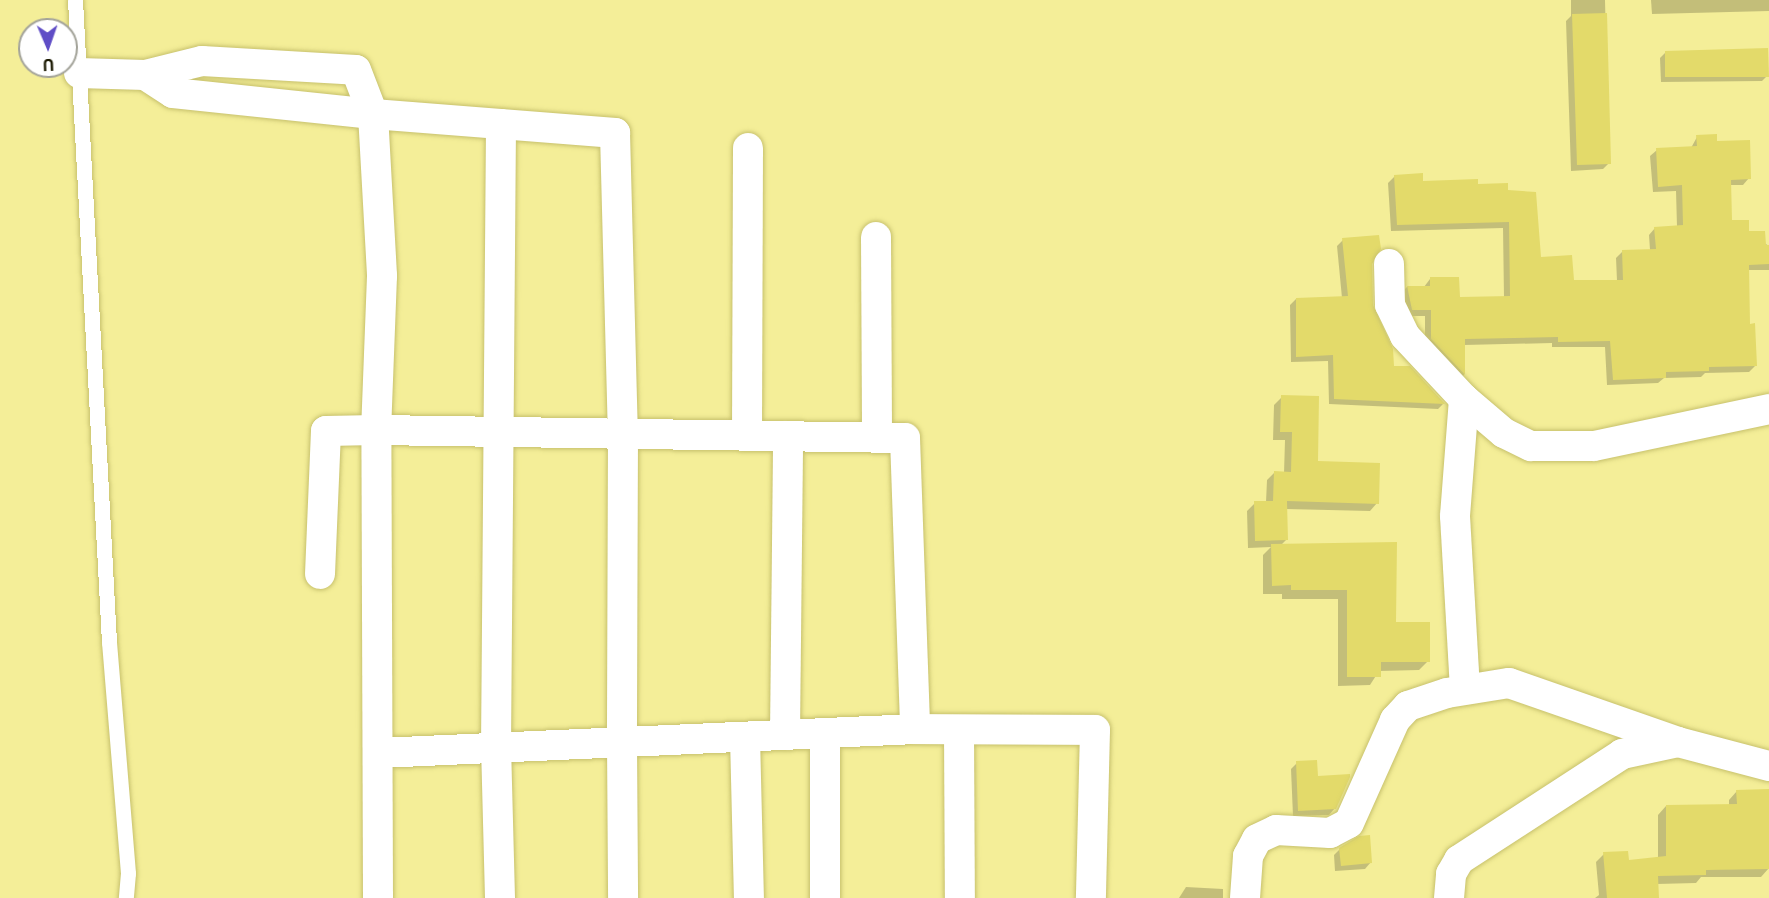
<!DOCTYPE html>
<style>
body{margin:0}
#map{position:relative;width:1769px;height:898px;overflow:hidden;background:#f4ee98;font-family:"Public Sans",sans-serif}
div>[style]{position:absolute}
.shadow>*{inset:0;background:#0003}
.building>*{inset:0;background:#e3da6a}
.roads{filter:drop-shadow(0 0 2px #c7c16d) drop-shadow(0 0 2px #c7c16d)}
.lane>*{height:15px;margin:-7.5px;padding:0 7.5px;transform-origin:7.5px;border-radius:7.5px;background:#fff}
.street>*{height:30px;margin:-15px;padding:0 15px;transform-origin:15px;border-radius:15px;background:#fff}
span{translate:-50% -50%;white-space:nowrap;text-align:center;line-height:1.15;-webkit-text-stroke:6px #fff;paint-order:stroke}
.north{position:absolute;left:18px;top:18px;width:60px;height:60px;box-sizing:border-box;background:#fff;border:2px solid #a3a399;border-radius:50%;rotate:178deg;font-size:16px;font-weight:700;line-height:24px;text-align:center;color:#1a1800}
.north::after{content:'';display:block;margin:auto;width:21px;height:27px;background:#5f4dc6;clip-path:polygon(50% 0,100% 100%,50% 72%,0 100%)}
</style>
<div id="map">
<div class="shadow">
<div style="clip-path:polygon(1571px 0,1605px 0,1609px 163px,1603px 169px,1571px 171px,1566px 21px,1571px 16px)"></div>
<div style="clip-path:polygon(1651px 0,1769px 0,1769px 11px,1652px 14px)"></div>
<div style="clip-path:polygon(1665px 53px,1767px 76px,1762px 81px,1661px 82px,1660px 58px)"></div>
<div style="clip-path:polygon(1697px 137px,1716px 142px,1749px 178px,1743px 185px,1729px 185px,1731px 222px,1769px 246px,1769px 270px,1748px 270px,1749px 325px,1755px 366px,1749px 372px,1705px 373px,1701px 377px,1664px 378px,1658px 383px,1607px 385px,1605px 347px,1552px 347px,1552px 343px,1464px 345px,1464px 375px,1458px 380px,1425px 345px,1425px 316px,1406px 316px,1401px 293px,1407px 287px,1424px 287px,1430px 279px,1458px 299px,1504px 298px,1503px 228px,1391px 231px,1388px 183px,1395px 176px,1422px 183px,1507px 191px,1540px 259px,1572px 282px,1617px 281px,1616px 258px,1623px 251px,1650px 250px,1649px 235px,1655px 228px,1677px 227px,1676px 191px,1653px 192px,1650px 156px,1657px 150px,1691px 148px)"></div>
<div style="clip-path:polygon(1343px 240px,1370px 264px,1371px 306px,1393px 367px,1443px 404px,1438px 409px,1329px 404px,1328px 361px,1291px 362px,1290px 305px,1296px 299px,1342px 298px,1337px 246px)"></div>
<div style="clip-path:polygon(1282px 397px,1316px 463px,1377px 503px,1370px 511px,1286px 509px,1287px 539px,1281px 545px,1395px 544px,1394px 624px,1428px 661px,1419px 670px,1379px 671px,1370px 685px,1338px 686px,1338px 599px,1282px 599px,1282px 594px,1263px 594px,1263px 555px,1271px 547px,1248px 548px,1247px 511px,1255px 503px,1266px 502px,1267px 480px,1275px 472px,1284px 473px,1285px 440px,1273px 440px,1274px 405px)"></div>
<div style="clip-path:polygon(1297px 763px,1316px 777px,1335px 808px,1329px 815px,1293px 816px,1291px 769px)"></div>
<div style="clip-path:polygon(1769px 790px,1769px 868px,1761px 877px,1701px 877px,1696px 883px,1657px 884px,1658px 898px,1595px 898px,1599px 895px,1596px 862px,1604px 854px,1627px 861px,1658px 858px,1658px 815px,1666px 806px,1729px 806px,1729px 800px,1737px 791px)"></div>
<div style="clip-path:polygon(1340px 849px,1371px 862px,1365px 869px,1335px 871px,1334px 855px)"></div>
<div style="clip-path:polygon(1186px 887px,1223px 889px,1223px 898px,1179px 898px)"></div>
</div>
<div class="building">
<div style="clip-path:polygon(1607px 13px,1611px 164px,1577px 165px,1572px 14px)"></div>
<div style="clip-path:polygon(1768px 48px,1769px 77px,1665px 77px,1665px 51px)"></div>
<div style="clip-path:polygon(1717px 134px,1717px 141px,1750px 140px,1751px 179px,1731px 180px,1732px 220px,1749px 220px,1749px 231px,1765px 231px,1766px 245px,1769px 245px,1769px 264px,1749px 265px,1750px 324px,1755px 323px,1757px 366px,1709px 367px,1709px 371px,1666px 372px,1666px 378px,1613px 380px,1610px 341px,1558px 342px,1558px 337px,1465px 339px,1465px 375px,1431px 339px,1431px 310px,1412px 310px,1407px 286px,1430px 286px,1430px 277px,1459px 277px,1460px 297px,1510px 296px,1509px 222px,1397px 225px,1394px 175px,1423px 173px,1423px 181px,1478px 179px,1478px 184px,1508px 183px,1508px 190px,1536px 192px,1541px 257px,1572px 255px,1574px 280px,1623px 280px,1622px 250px,1656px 249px,1654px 227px,1683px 225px,1682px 185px,1658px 187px,1656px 148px,1697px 146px,1696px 135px)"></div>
<div style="clip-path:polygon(1379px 235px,1381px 249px,1372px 264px,1373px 305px,1393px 349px,1394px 366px,1410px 366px,1445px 404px,1334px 399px,1333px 355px,1296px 357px,1296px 298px,1348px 296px,1342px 238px)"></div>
<div style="clip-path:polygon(1281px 395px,1319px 396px,1318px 461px,1380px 463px,1379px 504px,1287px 501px,1288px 540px,1255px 541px,1254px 501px,1273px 501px,1274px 471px,1291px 472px,1292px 432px,1280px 432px)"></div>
<div style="clip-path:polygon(1397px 542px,1396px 622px,1430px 622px,1430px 662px,1381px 662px,1381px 677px,1347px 677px,1347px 590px,1291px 590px,1291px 585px,1272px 586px,1271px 544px)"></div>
<div style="clip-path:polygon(1317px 760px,1318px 776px,1350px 774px,1350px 777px,1336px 809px,1298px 811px,1296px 761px)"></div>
<div style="clip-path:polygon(1769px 789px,1769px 869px,1706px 870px,1706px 875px,1658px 876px,1659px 898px,1607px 898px,1603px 852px,1628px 851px,1629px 860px,1666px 856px,1666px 805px,1737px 804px,1736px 790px)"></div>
<div style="clip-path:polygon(1370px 835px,1372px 863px,1341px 866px,1339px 848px,1359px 836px)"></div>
</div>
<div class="roads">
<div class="lane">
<div style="left:75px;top:0;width:643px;rotate:86.97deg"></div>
<div style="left:109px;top:642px;width:232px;rotate:85.3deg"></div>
<div style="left:128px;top:873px;width:25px;rotate:95deg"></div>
</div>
<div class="street">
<div style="left:79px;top:73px;width:66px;rotate:1.7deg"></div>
<div style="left:145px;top:75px;width:59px;rotate:-13.8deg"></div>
<div style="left:202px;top:61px;width:154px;rotate:3.3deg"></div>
<div style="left:356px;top:70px;width:47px;rotate:68.9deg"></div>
<div style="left:373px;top:114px;width:162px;rotate:86.8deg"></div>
<div style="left:382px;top:276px;width:154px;rotate:92.2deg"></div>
<div style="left:376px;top:430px;width:50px;rotate:178.9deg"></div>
<div style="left:326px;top:431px;width:143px;rotate:92.4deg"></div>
<div style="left:145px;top:75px;width:33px;rotate:33deg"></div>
<div style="left:173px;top:93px;width:201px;rotate:6deg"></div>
<div style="left:373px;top:114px;width:243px;rotate:4.5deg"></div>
<div style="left:615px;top:133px;width:301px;rotate:88.5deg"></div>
<div style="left:623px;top:434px;width:309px;rotate:90.2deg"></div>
<div style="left:876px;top:237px;width:200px;rotate:89.7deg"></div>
<div style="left:1389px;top:264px;width:41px;rotate:88.6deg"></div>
<div style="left:1390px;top:305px;width:34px;rotate:64deg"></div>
<div style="left:1405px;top:336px;width:86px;rotate:46.9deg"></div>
<div style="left:1464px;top:399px;width:52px;rotate:40.4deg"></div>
<div style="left:1504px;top:433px;width:30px;rotate:26deg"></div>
<div style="left:1531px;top:446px;width:63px"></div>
<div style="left:1594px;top:446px;width:179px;rotate:-11.9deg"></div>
<div style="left:1464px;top:399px;width:117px;rotate:94.4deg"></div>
<div style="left:1455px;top:516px;width:173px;rotate:86.7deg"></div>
<div style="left:747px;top:435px;width:287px;rotate:-89.8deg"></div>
<div style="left:959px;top:730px;width:168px;rotate:89.7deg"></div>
<div style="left:825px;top:733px;width:165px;rotate:90deg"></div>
<div style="left:785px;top:735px;width:299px;rotate:-89.4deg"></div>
<div style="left:745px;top:737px;width:161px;rotate:88.6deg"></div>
<div style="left:603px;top:743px;width:19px"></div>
<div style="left:622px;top:743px;width:155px;rotate:89.6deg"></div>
<div style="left:379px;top:753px;width:537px;rotate:-2.56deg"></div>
<div style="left:378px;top:898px;width:468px;rotate:-90.2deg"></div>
<div style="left:376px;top:430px;width:529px;rotate:0.87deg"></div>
<div style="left:905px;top:438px;width:291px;rotate:88deg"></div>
<div style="left:915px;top:729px;width:180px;rotate:0.3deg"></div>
<div style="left:1095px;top:730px;width:168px;rotate:91.4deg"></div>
<div style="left:500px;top:898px;width:150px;rotate:-91.5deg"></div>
<div style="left:496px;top:748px;width:624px;rotate:-89.54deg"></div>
<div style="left:1245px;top:898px;width:42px;rotate:-85.9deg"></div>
<div style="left:1248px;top:856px;width:19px;rotate:-62deg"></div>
<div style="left:1257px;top:839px;width:21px;rotate:-25deg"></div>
<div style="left:1276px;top:830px;width:54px;rotate:3.2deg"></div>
<div style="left:1330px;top:833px;width:21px;rotate:-28deg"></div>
<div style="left:1349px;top:823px;width:113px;rotate:-65.9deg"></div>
<div style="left:1395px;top:720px;width:19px;rotate:-47deg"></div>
<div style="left:1408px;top:706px;width:41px;rotate:-18.4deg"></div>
<div style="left:1447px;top:693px;width:63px;rotate:-9.2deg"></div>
<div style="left:1509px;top:683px;width:179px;rotate:19.2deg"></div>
<div style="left:1678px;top:742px;width:94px;rotate:14.8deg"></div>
<div style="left:1449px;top:898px;width:24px;rotate:-85deg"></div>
<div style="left:1451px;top:874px;width:16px;rotate:-60deg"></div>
<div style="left:1459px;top:860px;width:194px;rotate:-33deg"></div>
<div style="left:1622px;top:754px;width:57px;rotate:-12.1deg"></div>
</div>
</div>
<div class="north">U</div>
</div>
